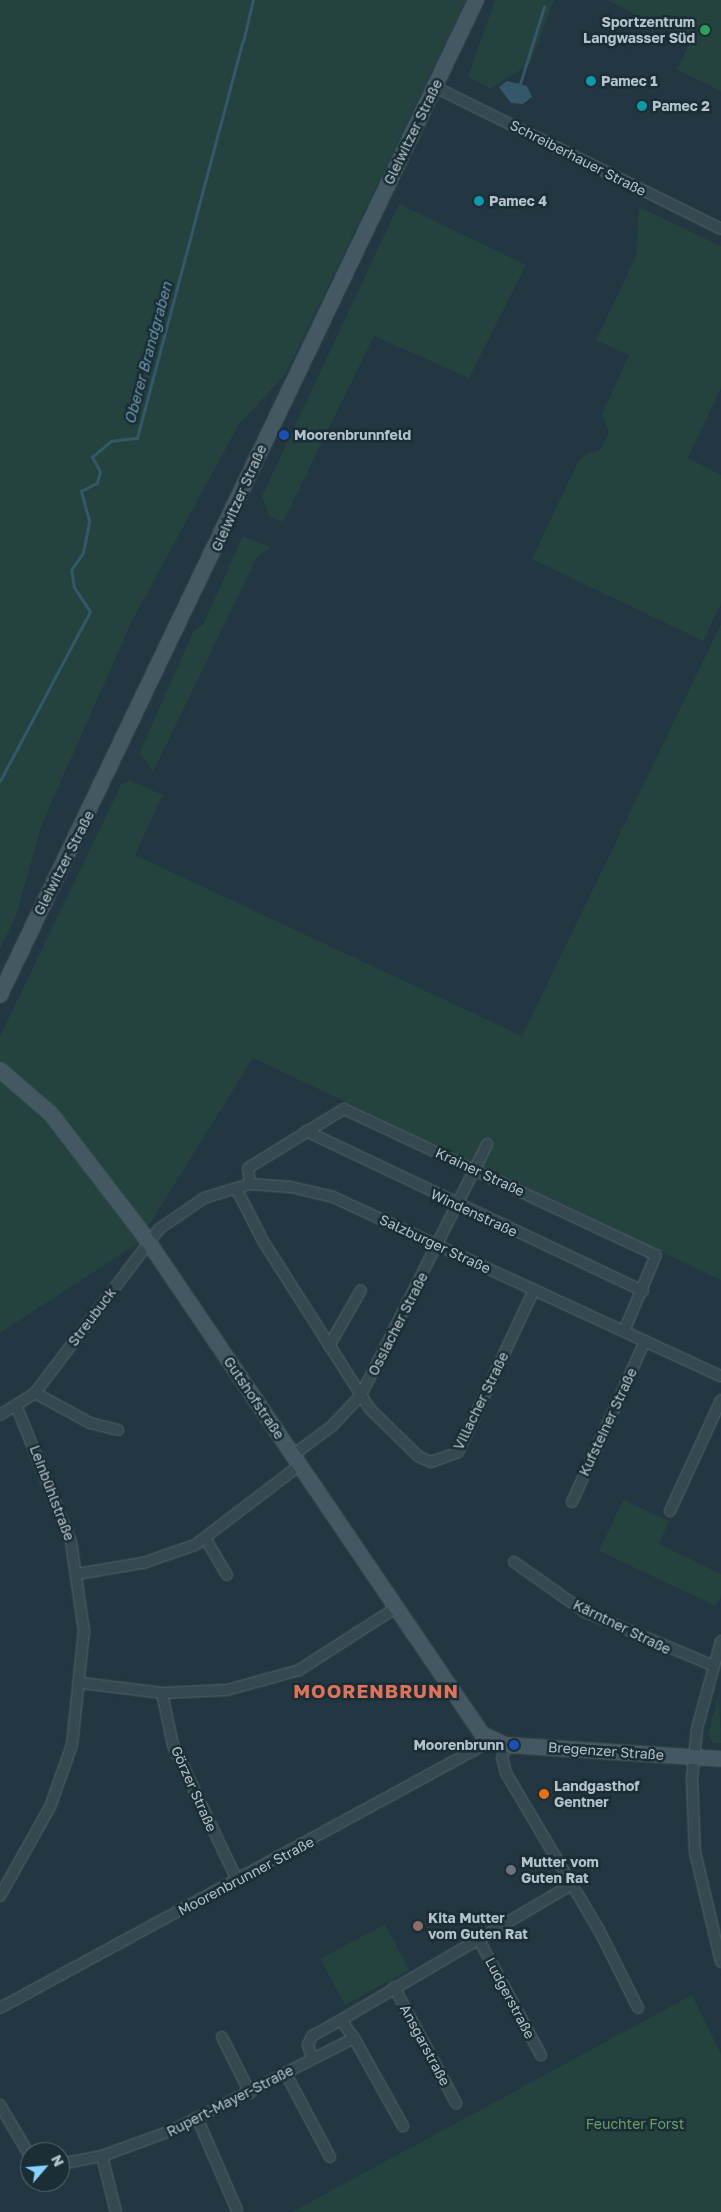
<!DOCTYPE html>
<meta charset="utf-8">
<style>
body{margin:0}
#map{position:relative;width:721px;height:2212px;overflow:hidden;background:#223741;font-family:"Golos Text",sans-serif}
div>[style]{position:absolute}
.green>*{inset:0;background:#24423e}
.water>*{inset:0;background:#345869}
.stream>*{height:2.5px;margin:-1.25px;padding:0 1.25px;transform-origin:1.25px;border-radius:1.25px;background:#345869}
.roads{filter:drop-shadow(0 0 1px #54656e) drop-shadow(0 0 1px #54656e)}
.street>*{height:10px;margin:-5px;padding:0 5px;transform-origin:5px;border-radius:5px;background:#364850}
.secondary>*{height:14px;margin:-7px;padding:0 7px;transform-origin:7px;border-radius:7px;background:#445864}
.dots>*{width:14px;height:14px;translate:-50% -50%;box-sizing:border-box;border:2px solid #1b2d35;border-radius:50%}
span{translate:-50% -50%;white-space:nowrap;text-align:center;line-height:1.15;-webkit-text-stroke:5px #1b2d35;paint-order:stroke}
.poi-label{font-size:14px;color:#b3c2cb;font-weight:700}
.right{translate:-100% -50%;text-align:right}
.left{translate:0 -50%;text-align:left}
.street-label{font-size:14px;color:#b3c2cb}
.park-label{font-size:14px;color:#689e68}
.water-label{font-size:15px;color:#6997ad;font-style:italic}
.district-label{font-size:19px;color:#df735a;font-weight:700;letter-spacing:1px}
.north{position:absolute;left:20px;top:2142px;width:50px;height:50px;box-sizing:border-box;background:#1b2d35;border:1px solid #586971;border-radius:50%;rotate:63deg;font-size:14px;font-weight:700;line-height:20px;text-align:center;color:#b3c2cb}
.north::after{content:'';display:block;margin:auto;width:18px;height:22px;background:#84d2ff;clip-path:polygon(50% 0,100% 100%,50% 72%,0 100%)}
</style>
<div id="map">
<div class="green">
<div style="clip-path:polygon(0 0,466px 0,285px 375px,239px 424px,132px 621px,42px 824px,16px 916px,0 949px)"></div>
<div style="clip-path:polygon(495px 0,554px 0,530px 64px,490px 89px,468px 76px)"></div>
<div style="clip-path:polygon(607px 0,721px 0,721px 91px,677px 70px,690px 42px)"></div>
<div style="clip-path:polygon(399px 204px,526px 265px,469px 378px,374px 336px,283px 522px,269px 516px,262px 496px)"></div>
<div style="clip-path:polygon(639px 207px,721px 246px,721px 388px,688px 458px,721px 475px,721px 604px,703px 641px,532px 559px,577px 464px,584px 455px,600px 450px,609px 432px,602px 414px,629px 355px,596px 340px,636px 256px)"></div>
<div style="clip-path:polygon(243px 536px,271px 547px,257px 557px,153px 772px,140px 752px,193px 632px,203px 625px)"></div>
<div style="clip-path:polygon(721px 624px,721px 1280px,253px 1058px,138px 1243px,0 1333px,0 1036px,122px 783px,131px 781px,163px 795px,135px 855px,522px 1036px)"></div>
<div style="clip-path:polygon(623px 1500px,669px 1521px,659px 1544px,721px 1574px,721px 1597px,716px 1606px,599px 1551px)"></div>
<div style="clip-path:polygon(719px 1693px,721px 1743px,713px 1743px,708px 1735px)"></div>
<div style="clip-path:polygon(385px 1924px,409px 1970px,345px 2005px,320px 1959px)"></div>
<div style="clip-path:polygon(692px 1995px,721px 2054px,721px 2212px,292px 2212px)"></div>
</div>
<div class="water">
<div style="clip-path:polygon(507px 81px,527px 86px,532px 97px,523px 104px,511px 103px,499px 87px)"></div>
</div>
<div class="stream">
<div style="left:243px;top:42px;width:43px;rotate:-76.6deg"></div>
<div style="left:520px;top:84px;width:81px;rotate:-72.7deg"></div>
<div style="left:0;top:781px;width:191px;rotate:-62deg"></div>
<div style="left:90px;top:612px;width:30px;rotate:-123deg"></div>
<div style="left:74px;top:587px;width:17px;rotate:-100deg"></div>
<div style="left:71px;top:570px;width:21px;rotate:-55deg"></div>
<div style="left:83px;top:553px;width:33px;rotate:-79deg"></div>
<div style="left:89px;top:521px;width:31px;rotate:-105deg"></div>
<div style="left:81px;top:491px;width:18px;rotate:-27deg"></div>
<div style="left:97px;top:483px;width:11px;rotate:-75deg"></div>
<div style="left:100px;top:472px;width:17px;rotate:-118deg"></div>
<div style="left:92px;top:457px;width:25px;rotate:-40deg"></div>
<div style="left:111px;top:441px;width:26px;rotate:-7deg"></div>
<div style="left:137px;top:438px;width:410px;rotate:-75.1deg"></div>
</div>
<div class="roads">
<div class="street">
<div style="left:435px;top:87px;width:319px;rotate:26.4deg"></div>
<div style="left:306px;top:1131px;width:373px;rotate:25.4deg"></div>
<div style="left:250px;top:1184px;width:16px;rotate:-97deg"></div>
<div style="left:248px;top:1168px;width:113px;rotate:-31.6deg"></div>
<div style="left:344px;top:1109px;width:344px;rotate:25.1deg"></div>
<div style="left:656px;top:1255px;width:82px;rotate:112.8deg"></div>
<div style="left:236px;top:1188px;width:59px;rotate:63deg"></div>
<div style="left:263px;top:1241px;width:199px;rotate:57.5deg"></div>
<div style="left:370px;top:1409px;width:67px;rotate:44.4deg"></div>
<div style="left:418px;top:1456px;width:14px;rotate:25deg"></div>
<div style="left:431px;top:1462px;width:29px;rotate:-20deg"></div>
<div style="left:458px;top:1452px;width:179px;rotate:-64.9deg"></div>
<div style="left:329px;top:1346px;width:64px;rotate:-60.3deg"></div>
<div style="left:35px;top:1393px;width:63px;rotate:28.6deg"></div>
<div style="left:90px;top:1423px;width:29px;rotate:14deg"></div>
<div style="left:0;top:1415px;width:41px;rotate:-32.2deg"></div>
<div style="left:35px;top:1393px;width:206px;rotate:-52.9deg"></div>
<div style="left:159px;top:1229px;width:55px;rotate:-34.6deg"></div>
<div style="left:204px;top:1198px;width:48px;rotate:-16.9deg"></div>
<div style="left:250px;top:1184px;width:41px;rotate:4.2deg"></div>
<div style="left:291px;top:1187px;width:43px;rotate:13.4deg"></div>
<div style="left:333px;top:1197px;width:427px;rotate:24.8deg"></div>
<div style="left:293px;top:1455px;width:49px;rotate:-36.6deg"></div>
<div style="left:332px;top:1426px;width:42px;rotate:-46.9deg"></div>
<div style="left:361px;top:1395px;width:281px;rotate:-63.3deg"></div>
<div style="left:572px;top:1502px;width:177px;rotate:-65.6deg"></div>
<div style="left:670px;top:1511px;width:122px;rotate:-65.3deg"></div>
<div style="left:205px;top:1538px;width:43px;rotate:59.3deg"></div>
<div style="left:514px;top:1562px;width:87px;rotate:35.2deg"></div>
<div style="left:585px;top:1612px;width:138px;rotate:22.7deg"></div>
<div style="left:77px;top:1574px;width:67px;rotate:-9.5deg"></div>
<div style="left:143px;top:1563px;width:55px;rotate:-19.1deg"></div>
<div style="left:195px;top:1545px;width:132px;rotate:-37.3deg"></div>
<div style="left:721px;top:1641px;width:91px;rotate:105.3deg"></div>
<div style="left:697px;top:1729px;width:49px;rotate:95.8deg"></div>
<div style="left:692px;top:1778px;width:74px;rotate:87.7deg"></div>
<div style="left:695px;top:1852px;width:113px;rotate:76.7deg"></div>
<div style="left:82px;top:1683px;width:81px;rotate:7.1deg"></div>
<div style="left:162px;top:1693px;width:65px;rotate:-2.6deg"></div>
<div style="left:227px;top:1690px;width:75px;rotate:-15.5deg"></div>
<div style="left:299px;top:1670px;width:117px;rotate:-32.7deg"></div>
<div style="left:162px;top:1693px;width:53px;rotate:78.1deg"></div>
<div style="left:173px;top:1745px;width:149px;rotate:64.6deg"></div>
<div style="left:506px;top:1745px;width:13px;rotate:108deg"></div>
<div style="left:502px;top:1757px;width:16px;rotate:76deg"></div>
<div style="left:506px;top:1773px;width:182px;rotate:59.4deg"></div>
<div style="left:599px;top:1930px;width:87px;rotate:63.4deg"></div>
<div style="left:0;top:1896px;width:102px;rotate:-60.7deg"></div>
<div style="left:50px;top:1807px;width:66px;rotate:-70.5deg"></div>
<div style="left:72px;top:1745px;width:115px;rotate:-84deg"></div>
<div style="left:84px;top:1631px;width:90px;rotate:-98.3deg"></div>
<div style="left:71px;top:1542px;width:148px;rotate:-111.9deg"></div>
<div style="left:479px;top:1940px;width:131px;rotate:61.7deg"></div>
<div style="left:394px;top:1987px;width:132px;rotate:61.9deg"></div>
<div style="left:0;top:2008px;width:559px;rotate:-28.54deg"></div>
<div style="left:222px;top:2037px;width:63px;rotate:63.4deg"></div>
<div style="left:354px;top:2038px;width:101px;rotate:60.9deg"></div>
<div style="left:312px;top:2058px;width:14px;rotate:-107deg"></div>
<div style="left:308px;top:2045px;width:10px;rotate:-66deg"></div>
<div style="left:312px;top:2036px;width:33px;rotate:-29deg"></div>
<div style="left:286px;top:2074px;width:94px;rotate:62.1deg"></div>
<div style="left:0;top:2105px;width:59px;rotate:59.5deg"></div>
<div style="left:198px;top:2120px;width:98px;rotate:66.6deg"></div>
<div style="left:102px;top:2156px;width:58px;rotate:76deg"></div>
<div style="left:60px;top:2164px;width:43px;rotate:-10.8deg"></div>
<div style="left:102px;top:2156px;width:76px;rotate:-20.1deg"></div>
<div style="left:173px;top:2130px;width:203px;rotate:-26.9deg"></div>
<div style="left:354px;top:2038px;width:22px;rotate:-126deg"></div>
<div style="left:341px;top:2020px;width:264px;rotate:-30.4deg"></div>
</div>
<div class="secondary">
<div style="left:0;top:995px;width:1103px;rotate:-64.43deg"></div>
<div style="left:0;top:1070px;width:67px;rotate:40.8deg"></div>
<div style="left:51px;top:1114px;width:151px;rotate:52.5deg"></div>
<div style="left:143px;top:1234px;width:604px;rotate:55.86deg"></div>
<div style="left:482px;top:1734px;width:26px;rotate:25deg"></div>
<div style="left:506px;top:1745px;width:215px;rotate:3.7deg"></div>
</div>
</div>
<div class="dots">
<div style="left:705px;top:30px;background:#2e9e5b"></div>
<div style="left:591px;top:81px;background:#0f9aa8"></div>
<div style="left:642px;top:106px;background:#0f9aa8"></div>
<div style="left:479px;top:201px;background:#0f9aa8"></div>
<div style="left:284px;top:435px;background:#1a4fb4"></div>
<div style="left:514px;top:1745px;background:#1a4fb4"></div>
<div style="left:544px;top:1794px;background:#e8710a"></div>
<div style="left:511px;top:1870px;background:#6b7280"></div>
<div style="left:418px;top:1926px;background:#8d6e63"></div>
</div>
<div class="poi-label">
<span class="right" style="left:695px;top:30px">Sportzentrum<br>Langwasser Süd</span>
<span class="left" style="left:601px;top:81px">Pamec 1</span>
<span class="left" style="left:652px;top:106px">Pamec 2</span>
<span class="left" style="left:489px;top:201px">Pamec 4</span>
<span class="left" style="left:294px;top:435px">Moorenbrunnfeld</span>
<span class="right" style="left:504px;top:1745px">Moorenbrunn</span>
<span class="left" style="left:554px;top:1794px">Landgasthof<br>Gentner</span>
<span class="left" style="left:521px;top:1870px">Mutter vom<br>Guten Rat</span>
<span class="left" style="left:428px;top:1926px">Kita Mutter<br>vom Guten Rat</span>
</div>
<div class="street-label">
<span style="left:413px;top:132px;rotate:-64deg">Gleiwitzer Straße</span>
<span style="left:578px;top:158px;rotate:27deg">Schreiberhauer Straße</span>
<span style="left:239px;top:498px;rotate:-66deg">Gleiwitzer Straße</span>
<span style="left:64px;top:863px;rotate:-63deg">Gleiwitzer Straße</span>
<span style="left:480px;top:1172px;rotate:25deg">Krainer Straße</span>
<span style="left:474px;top:1213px;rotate:25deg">Windenstraße</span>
<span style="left:435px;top:1244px;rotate:25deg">Salzburger Straße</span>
<span style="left:92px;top:1317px;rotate:-53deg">Streubuck</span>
<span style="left:398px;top:1324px;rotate:-63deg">Ossiacher Straße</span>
<span style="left:254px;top:1398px;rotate:56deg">Gutshofstraße</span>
<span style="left:481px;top:1401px;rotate:-64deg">Villacher Straße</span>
<span style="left:608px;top:1422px;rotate:-65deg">Kufsteiner Straße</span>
<span style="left:52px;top:1493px;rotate:69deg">Leinbühlstraße</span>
<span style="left:622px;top:1627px;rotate:26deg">Kärntner Straße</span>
<span style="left:606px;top:1751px;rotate:4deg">Bregenzer Straße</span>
<span style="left:194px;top:1789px;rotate:66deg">Görzer Straße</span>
<span style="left:246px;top:1876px;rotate:-28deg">Moorenbrunner Straße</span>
<span style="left:510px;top:1998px;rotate:62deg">Ludgerstraße</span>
<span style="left:425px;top:2045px;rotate:62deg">Ansgarstraße</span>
<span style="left:230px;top:2101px;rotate:-27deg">Rupert-Mayer-Straße</span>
</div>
<div class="park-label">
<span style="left:635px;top:2124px">Feuchter Forst</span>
</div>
<div class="water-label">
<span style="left:148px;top:353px;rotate:-75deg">Oberer Brandgraben</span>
</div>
<div class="district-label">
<span style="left:376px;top:1691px">MOORENBRUNN</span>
</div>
<div class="north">N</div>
</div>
